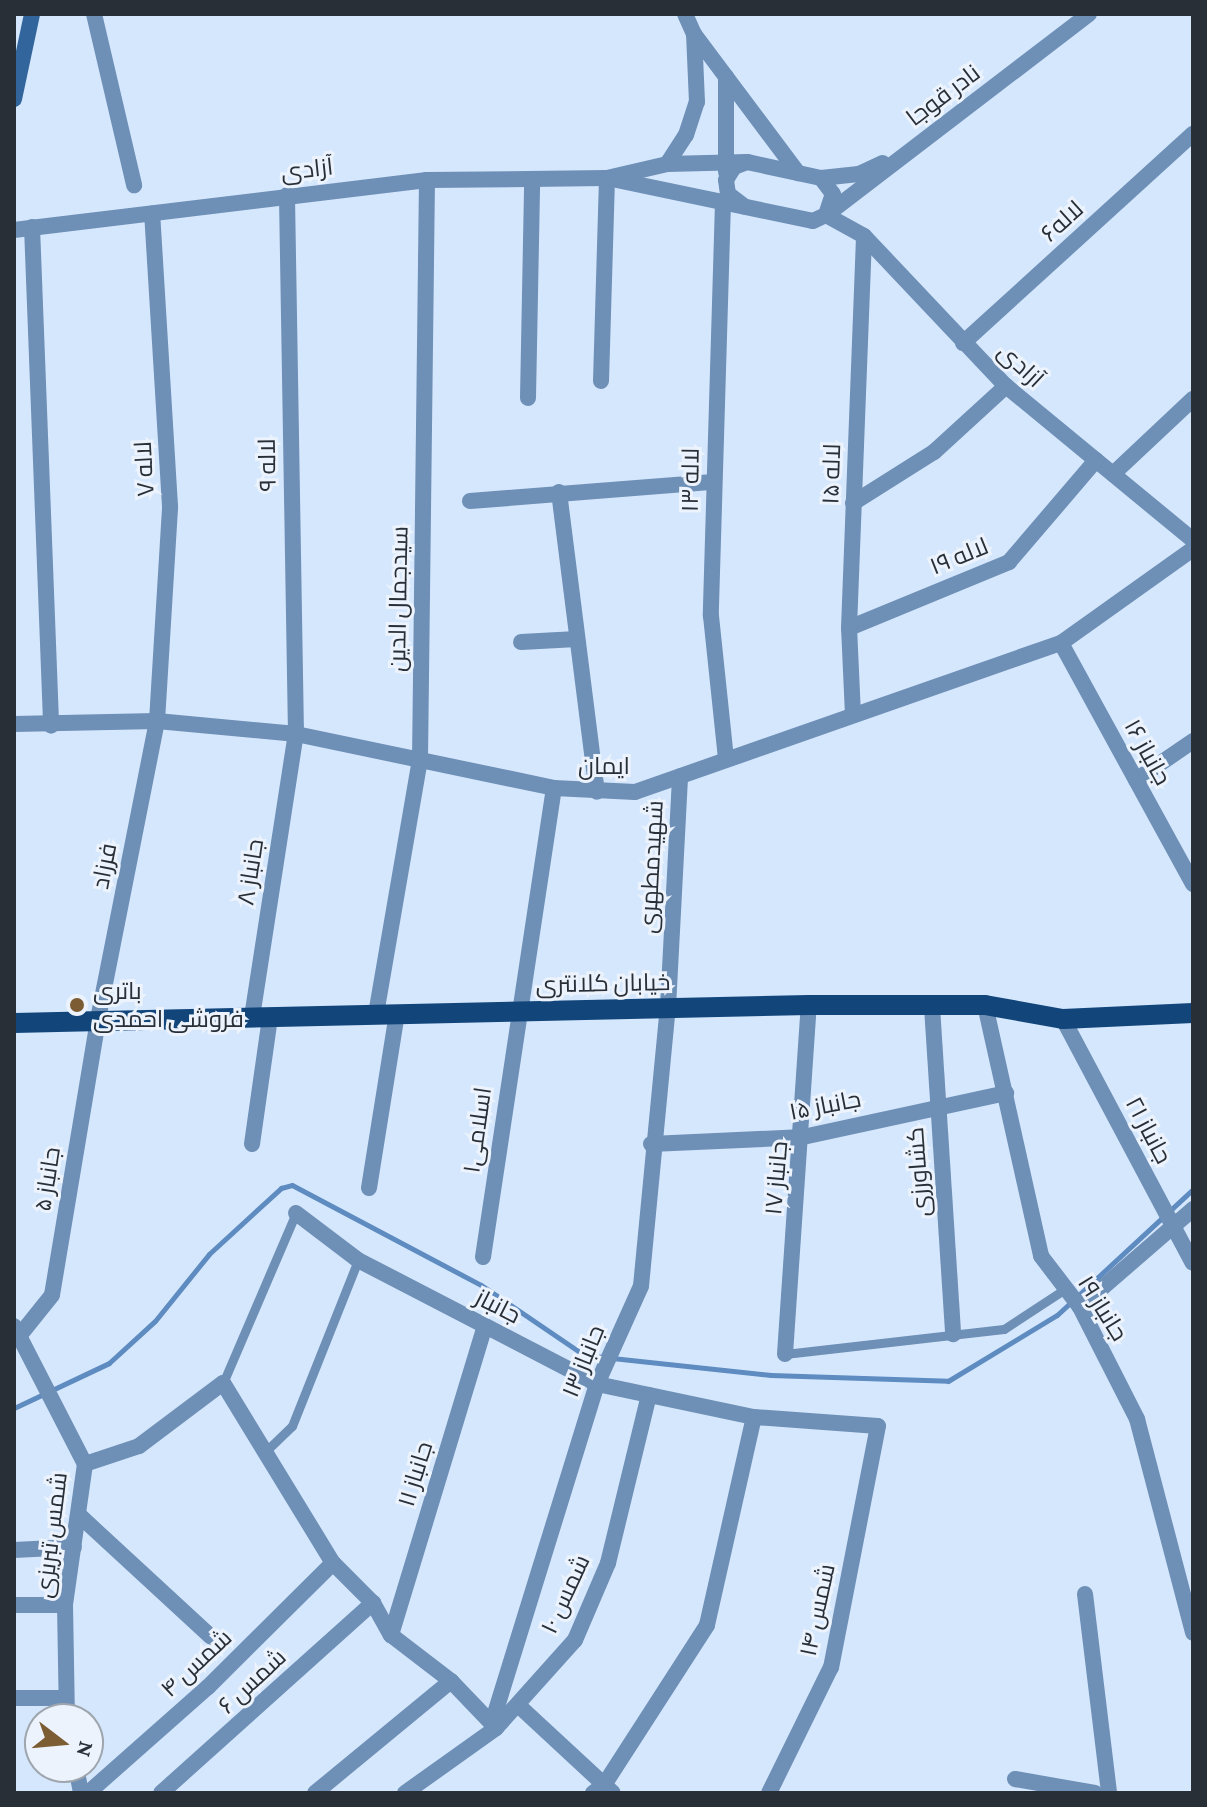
<!DOCTYPE html>
<meta charset="utf-8">
<style>
body{margin:0}
#map{position:relative;width:1207px;height:1807px;overflow:hidden;background:#d5e7fd;font-family:"Crimson Pro",Cairo,serif}
div>[style]{position:absolute}
.stream>*{height:5px;margin:-2.5px;padding:0 2.5px;transform-origin:2.5px;border-radius:2.5px;background:#5e8bc0}
.service>*{height:9px;margin:-4.5px;padding:0 4.5px;transform-origin:4.5px;border-radius:4.5px;background:#6e8fb6}
.minor>*{height:16px;margin:-8px;padding:0 8px;transform-origin:8px;border-radius:8px;background:#6e8fb6}
.tertiary>*{height:16px;margin:-8px;padding:0 8px;transform-origin:8px;border-radius:8px;background:#6e8fb6}
.secondary>*{height:16px;margin:-8px;padding:0 8px;transform-origin:8px;border-radius:8px;background:#32659c}
.primary>*{height:20px;margin:-10px;padding:0 10px;transform-origin:10px;border-radius:10px;background:#12467b}
.dots>*{width:22px;height:22px;translate:-50% -50%;box-sizing:border-box;border:4px solid #ecf3fc;border-radius:50%}
span{translate:-50% -50%;white-space:nowrap;text-align:center;line-height:1.15;-webkit-text-stroke:6px #ecf3fc;paint-order:stroke}
.street-label{font-size:24px;color:#282f37}
.poi-label{font-size:24px;color:#282f37}
.left{translate:0 -50%;text-align:left}
.frame{position:absolute;inset:0;border:16px solid #282f37;pointer-events:none}
.north{position:absolute;left:24px;top:1703px;width:80px;height:80px;box-sizing:border-box;background:#ecf3fc;border:2px solid #9ea5ad;border-radius:50%;rotate:106deg;font-size:22px;font-weight:700;line-height:32px;text-align:center;color:#282f37}
.north::after{content:'';display:block;margin:auto;width:28px;height:36px;background:#7c5c32;clip-path:polygon(50% 0,100% 100%,50% 72%,0 100%)}
</style>
<div id="map">
<div class="stream">
<div style="left:14px;top:1408px;width:105px;rotate:-25.3deg"></div>
<div style="left:109px;top:1363px;width:62px;rotate:-42.4deg"></div>
<div style="left:155px;top:1321px;width:86px;rotate:-51.1deg"></div>
<div style="left:209px;top:1254px;width:98px;rotate:-42.5deg"></div>
<div style="left:281px;top:1188px;width:11px;rotate:-15deg"></div>
<div style="left:292px;top:1185px;width:214px;rotate:27.9deg"></div>
<div style="left:481px;top:1285px;width:125px;rotate:34.2deg"></div>
<div style="left:584px;top:1355px;width:188px;rotate:6.1deg"></div>
<div style="left:771px;top:1375px;width:177px;rotate:1.9deg"></div>
<div style="left:948px;top:1381px;width:127px;rotate:-31.2deg"></div>
<div style="left:1057px;top:1315px;width:185px;rotate:-42.8deg"></div>
</div>
<div class="service">
<div style="left:785px;top:1354px;width:220px;rotate:-6.5deg"></div>
<div style="left:1004px;top:1329px;width:73px;rotate:-33.3deg"></div>
<div style="left:223px;top:1383px;width:185px;rotate:-66.8deg"></div>
<div style="left:266px;top:1451px;width:36px;rotate:-44deg"></div>
<div style="left:292px;top:1426px;width:179px;rotate:-68.3deg"></div>
</div>
<div class="minor">
<div style="left:94px;top:14px;width:176px;rotate:76.8deg"></div>
<div style="left:685px;top:14px;width:22px;rotate:66deg"></div>
<div style="left:694px;top:34px;width:174px;rotate:53.2deg"></div>
<div style="left:1089px;top:14px;width:331px;rotate:142.6deg"></div>
<div style="left:826px;top:215px;width:43px;rotate:28.9deg"></div>
<div style="left:864px;top:236px;width:207px;rotate:46.6deg"></div>
<div style="left:1006px;top:386px;width:242px;rotate:39.5deg"></div>
<div style="left:667px;top:164px;width:35px;rotate:-57deg"></div>
<div style="left:686px;top:135px;width:35px;rotate:-72deg"></div>
<div style="left:697px;top:102px;width:68px;rotate:-92.5deg"></div>
<div style="left:726px;top:172px;width:95px;rotate:-90deg"></div>
<div style="left:821px;top:178px;width:38px;rotate:-6deg"></div>
<div style="left:859px;top:174px;width:26px;rotate:-25deg"></div>
<div style="left:612px;top:179px;width:205px;rotate:11.8deg"></div>
<div style="left:813px;top:221px;width:14px;rotate:-25deg"></div>
<div style="left:826px;top:215px;width:22px;rotate:-72deg"></div>
<div style="left:833px;top:194px;width:20px;rotate:-127deg"></div>
<div style="left:821px;top:178px;width:76px;rotate:-167.8deg"></div>
<div style="left:747px;top:162px;width:14px;rotate:159deg"></div>
<div style="left:734px;top:167px;width:15px;rotate:122deg"></div>
<div style="left:726px;top:180px;width:14px;rotate:82deg"></div>
<div style="left:728px;top:194px;width:21px;rotate:37deg"></div>
<div style="left:723px;top:202px;width:414px;rotate:91.7deg"></div>
<div style="left:711px;top:616px;width:143px;rotate:84deg"></div>
<div style="left:32px;top:227px;width:499px;rotate:87.8deg"></div>
<div style="left:14px;top:230px;width:416px;rotate:-6.9deg"></div>
<div style="left:427px;top:180px;width:180px;rotate:-0.6deg"></div>
<div style="left:607px;top:178px;width:62px;rotate:-13.1deg"></div>
<div style="left:667px;top:164px;width:80px;rotate:-1.4deg"></div>
<div style="left:963px;top:343px;width:311px;rotate:-42.3deg"></div>
<div style="left:601px;top:381px;width:203px;rotate:-88.3deg"></div>
<div style="left:528px;top:398px;width:218px;rotate:-88.9deg"></div>
<div style="left:1113px;top:474px;width:110px;rotate:-43.2deg"></div>
<div style="left:559px;top:492px;width:302px;rotate:82.8deg"></div>
<div style="left:470px;top:501px;width:244px;rotate:-4.5deg"></div>
<div style="left:853px;top:503px;width:96px;rotate:-32.2deg"></div>
<div style="left:934px;top:452px;width:98px;rotate:-42.5deg"></div>
<div style="left:849px;top:628px;width:173px;rotate:-22.4deg"></div>
<div style="left:1009px;top:562px;width:134px;rotate:-49.5deg"></div>
<div style="left:521px;top:642px;width:56px;rotate:-3.1deg"></div>
<div style="left:1061px;top:643px;width:275px;rotate:61.3deg"></div>
<div style="left:853px;top:715px;width:87px;rotate:-92.6deg"></div>
<div style="left:849px;top:628px;width:392px;rotate:-87.8deg"></div>
<div style="left:14px;top:724px;width:143px;rotate:-1.2deg"></div>
<div style="left:157px;top:721px;width:140px;rotate:5.3deg"></div>
<div style="left:296px;top:734px;width:264px;rotate:11.8deg"></div>
<div style="left:554px;top:788px;width:81px;rotate:2.8deg"></div>
<div style="left:635px;top:792px;width:451px;rotate:-19.3deg"></div>
<div style="left:1061px;top:643px;width:162px;rotate:-35.5deg"></div>
<div style="left:1136px;top:780px;width:69px;rotate:-34.4deg"></div>
<div style="left:985px;top:1005px;width:257px;rotate:77.4deg"></div>
<div style="left:1041px;top:1256px;width:64px;rotate:52.6deg"></div>
<div style="left:1080px;top:1307px;width:126px;rotate:63deg"></div>
<div style="left:1137px;top:1419px;width:221px;rotate:75.3deg"></div>
<div style="left:932px;top:1007px;width:328px;rotate:86.3deg"></div>
<div style="left:376px;top:1014px;width:258px;rotate:-80.2deg"></div>
<div style="left:420px;top:760px;width:580px;rotate:-89.31deg"></div>
<div style="left:252px;top:1017px;width:286px;rotate:-81.2deg"></div>
<div style="left:296px;top:734px;width:539px;rotate:-90.96deg"></div>
<div style="left:1063px;top:1019px;width:276px;rotate:62deg"></div>
<div style="left:252px;top:1144px;width:128px;rotate:-81.9deg"></div>
<div style="left:651px;top:1144px;width:152px;rotate:-2.6deg"></div>
<div style="left:803px;top:1137px;width:208px;rotate:-12.2deg"></div>
<div style="left:369px;top:1188px;width:176px;rotate:-80.9deg"></div>
<div style="left:296px;top:1213px;width:78px;rotate:37.2deg"></div>
<div style="left:358px;top:1260px;width:269px;rotate:27.4deg"></div>
<div style="left:597px;top:1384px;width:160px;rotate:11.9deg"></div>
<div style="left:754px;top:1417px;width:124px;rotate:4.2deg"></div>
<div style="left:878px;top:1426px;width:246px;rotate:101deg"></div>
<div style="left:831px;top:1667px;width:140px;rotate:116.2deg"></div>
<div style="left:483px;top:1257px;width:474px;rotate:-81.4deg"></div>
<div style="left:1080px;top:1307px;width:150px;rotate:-40.9deg"></div>
<div style="left:20px;top:1335px;width:51px;rotate:-51.3deg"></div>
<div style="left:52px;top:1295px;width:280px;rotate:-80.5deg"></div>
<div style="left:98px;top:1019px;width:304px;rotate:-78.8deg"></div>
<div style="left:157px;top:721px;width:215px;rotate:-86.5deg"></div>
<div style="left:170px;top:506px;width:293px;rotate:-93.5deg"></div>
<div style="left:785px;top:1354px;width:350px;rotate:-86.1deg"></div>
<div style="left:85px;top:1464px;width:57px;rotate:-18.4deg"></div>
<div style="left:139px;top:1446px;width:105px;rotate:-36.9deg"></div>
<div style="left:223px;top:1383px;width:211px;rotate:58.6deg"></div>
<div style="left:333px;top:1563px;width:57px;rotate:45deg"></div>
<div style="left:373px;top:1603px;width:37px;rotate:61deg"></div>
<div style="left:391px;top:1635px;width:76px;rotate:37.5deg"></div>
<div style="left:451px;top:1681px;width:65px;rotate:46.2deg"></div>
<div style="left:80px;top:1516px;width:178px;rotate:42.7deg"></div>
<div style="left:14px;top:1550px;width:60px;rotate:-2.9deg"></div>
<div style="left:1085px;top:1594px;width:200px;rotate:83.1deg"></div>
<div style="left:14px;top:1605px;width:51px"></div>
<div style="left:391px;top:1635px;width:323px;rotate:-73.1deg"></div>
<div style="left:14px;top:1698px;width:49px"></div>
<div style="left:518px;top:1705px;width:129px;rotate:42.8deg"></div>
<div style="left:492px;top:1723px;width:355px;rotate:-72.8deg"></div>
<div style="left:597px;top:1384px;width:107px;rotate:-65.8deg"></div>
<div style="left:641px;top:1286px;width:280px;rotate:-84.5deg"></div>
<div style="left:668px;top:1007px;width:231px;rotate:-87deg"></div>
<div style="left:1015px;top:1779px;width:81px;rotate:9.9deg"></div>
<div style="left:88px;top:1793px;width:160px;rotate:-41.5deg"></div>
<div style="left:208px;top:1687px;width:176px;rotate:-44.8deg"></div>
<div style="left:161px;top:1793px;width:285px;rotate:-41.9deg"></div>
<div style="left:315px;top:1793px;width:176px;rotate:-39.5deg"></div>
<div style="left:405px;top:1793px;width:112px;rotate:-35.5deg"></div>
<div style="left:496px;top:1728px;width:118px;rotate:-48.1deg"></div>
<div style="left:575px;top:1640px;width:84px;rotate:-66.8deg"></div>
<div style="left:608px;top:1563px;width:173px;rotate:-76.3deg"></div>
<div style="left:593px;top:1793px;width:14px;rotate:-36deg"></div>
<div style="left:604px;top:1785px;width:190px;rotate:-57.2deg"></div>
<div style="left:707px;top:1625px;width:213px;rotate:-77.3deg"></div>
</div>
<div class="tertiary">
<div style="left:14px;top:1326px;width:155px;rotate:62.8deg"></div>
<div style="left:85px;top:1464px;width:142px;rotate:98.1deg"></div>
<div style="left:65px;top:1605px;width:114px;rotate:89deg"></div>
<div style="left:76px;top:1767px;width:26px;rotate:79deg"></div>
</div>
<div class="secondary">
<div style="left:14px;top:99px;width:87px;rotate:-78deg"></div>
</div>
<div class="primary">
<div style="left:14px;top:1023px;width:795px;rotate:-1.3deg"></div>
<div style="left:809px;top:1005px;width:176px"></div>
<div style="left:985px;top:1005px;width:79px;rotate:10.2deg"></div>
<div style="left:1063px;top:1019px;width:130px;rotate:-2.6deg"></div>
</div>
<div class="dots">
<div style="left:77px;top:1005px;background:#7c5c32"></div>
</div>
<div class="street-label">
<span style="left:943px;top:95px;rotate:-37deg">نادر قوجا</span>
<span style="left:307px;top:169px;rotate:-6deg">آزادی</span>
<span style="left:1062px;top:221px;rotate:-42deg">لاله۶</span>
<span style="left:1021px;top:365px;rotate:43deg">آزادی</span>
<span style="left:267px;top:465px;rotate:-91deg">لاله ۹</span>
<span style="left:144px;top:469px;rotate:-93deg">لاله ۷</span>
<span style="left:831px;top:474px;rotate:-88deg">لاله ۱۵</span>
<span style="left:690px;top:480px;rotate:-89deg">لاله ۱۳</span>
<span style="left:959px;top:556px;rotate:-22deg">لاله ۱۹</span>
<span style="left:398px;top:599px;rotate:-89deg">سیدجمال الدین</span>
<span style="left:1148px;top:752px;rotate:61deg">جانباز ۱۶</span>
<span style="left:604px;top:766px">ایمان</span>
<span style="left:104px;top:866px;rotate:-79deg">فرزاد</span>
<span style="left:651px;top:867px;rotate:-87deg">شهیدمطهری</span>
<span style="left:250px;top:872px;rotate:-81deg">جانباز ۸</span>
<span style="left:603px;top:983px;rotate:-1deg">خیابان کلانتری</span>
<span style="left:825px;top:1105px;rotate:-11deg">جانباز ۱۵</span>
<span style="left:477px;top:1130px;rotate:-82deg">اسلامی۱</span>
<span style="left:1149px;top:1130px;rotate:62deg">جانباز ۲۱</span>
<span style="left:918px;top:1172px;rotate:-94deg">کشاورزی</span>
<span style="left:776px;top:1178px;rotate:-85deg">جانباز ۱۷</span>
<span style="left:47px;top:1179px;rotate:-81deg">جانباز ۵</span>
<span style="left:498px;top:1306px;rotate:27deg">جانباز</span>
<span style="left:1103px;top:1308px;rotate:58deg">جانباز ۱۹</span>
<span style="left:583px;top:1361px;rotate:-68deg">جانباز ۱۳</span>
<span style="left:415px;top:1474px;rotate:-73deg">جانباز ۱۱</span>
<span style="left:51px;top:1535px;rotate:-83deg">شمس تبریزی</span>
<span style="left:565px;top:1594px;rotate:-65deg">شمس ۱۰</span>
<span style="left:817px;top:1610px;rotate:-78deg">شمس ۱۴</span>
<span style="left:196px;top:1663px;rotate:-43deg">شمس ۴</span>
<span style="left:252px;top:1681px;rotate:-43deg">شمس ۶</span>
</div>
<div class="poi-label">
<span class="left" style="left:93px;top:1005px">باتری<br>فروشی احمدی</span>
</div>
<div class="frame"></div>
<div class="north">N</div>
</div>
